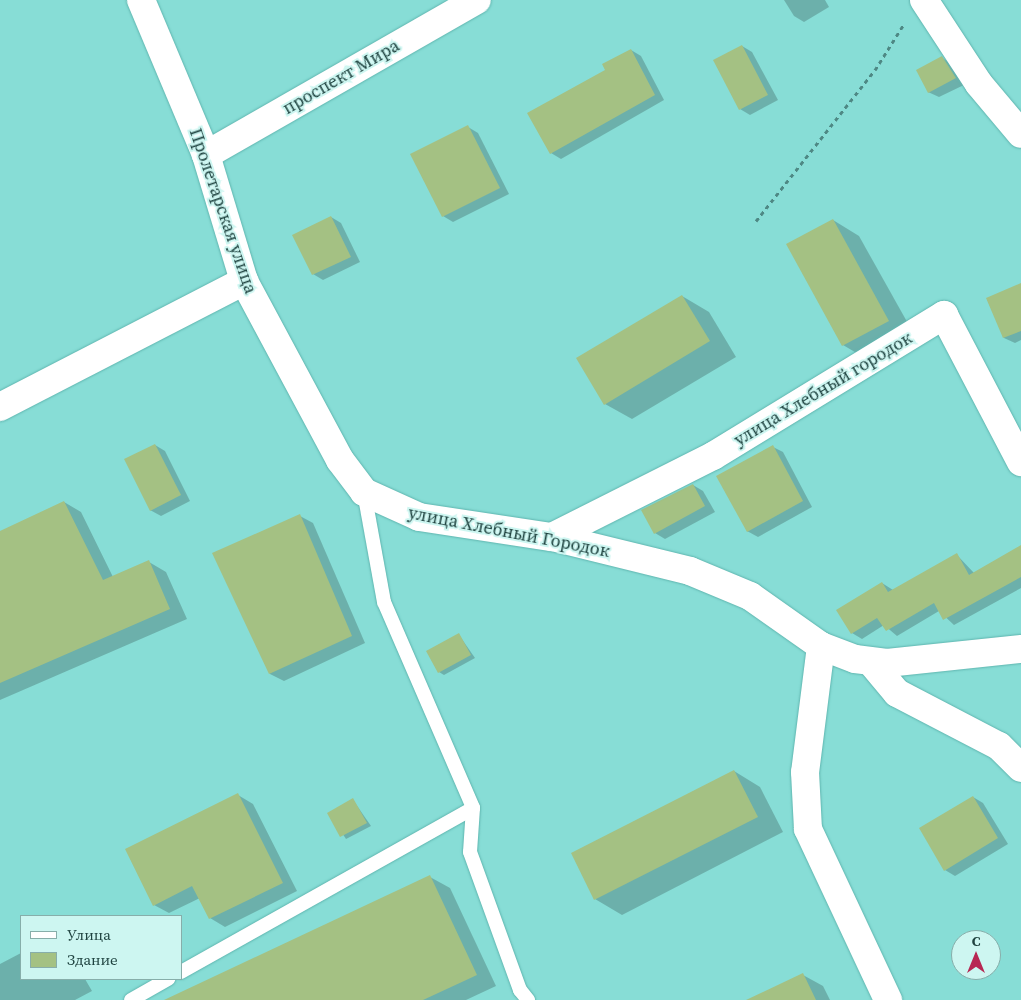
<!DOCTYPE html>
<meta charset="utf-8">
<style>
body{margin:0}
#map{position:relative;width:1021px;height:1000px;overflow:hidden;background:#87ddd6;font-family:"Source Serif 4",serif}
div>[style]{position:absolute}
.shadow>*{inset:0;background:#0003}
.building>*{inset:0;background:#a4c183}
.path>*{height:3px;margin-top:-1.5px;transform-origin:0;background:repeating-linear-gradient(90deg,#4e8884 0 4px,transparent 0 8px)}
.roads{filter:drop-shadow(0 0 1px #5fb5af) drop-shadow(0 0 1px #5fb5af)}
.lane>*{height:14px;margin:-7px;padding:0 7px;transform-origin:7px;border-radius:7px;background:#fff}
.street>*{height:28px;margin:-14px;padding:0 14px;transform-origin:14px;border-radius:14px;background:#fff}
.secondary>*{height:28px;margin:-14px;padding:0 14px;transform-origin:14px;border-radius:14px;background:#fff}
span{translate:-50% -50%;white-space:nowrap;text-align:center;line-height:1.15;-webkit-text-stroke:4px #cdf6f1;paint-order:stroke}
.street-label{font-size:18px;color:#1e423f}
.legend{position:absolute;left:20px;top:915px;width:162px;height:65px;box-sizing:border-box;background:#cdf6f1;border:1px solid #87aeaa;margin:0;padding:6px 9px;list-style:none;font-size:15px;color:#1e423f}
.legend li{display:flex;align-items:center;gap:10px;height:25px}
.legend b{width:25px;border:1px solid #87aeaa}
.north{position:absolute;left:951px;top:930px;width:50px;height:50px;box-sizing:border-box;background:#cdf6f1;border:1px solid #87aeaa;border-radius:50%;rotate:0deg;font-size:14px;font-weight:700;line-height:20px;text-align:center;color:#1e423f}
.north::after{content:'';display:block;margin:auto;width:18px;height:22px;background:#b72753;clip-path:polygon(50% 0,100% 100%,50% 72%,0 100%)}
</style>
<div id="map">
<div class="shadow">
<div style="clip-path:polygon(784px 0,825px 0,829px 7px,804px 22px,794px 16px)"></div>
<div style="clip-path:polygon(742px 46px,752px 52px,778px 100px,750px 115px,740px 109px)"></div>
<div style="clip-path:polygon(631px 50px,641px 56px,664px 100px,561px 159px,551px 153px,607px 71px)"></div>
<div style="clip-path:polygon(942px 58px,952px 64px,966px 84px,939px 97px,928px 92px)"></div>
<div style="clip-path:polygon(468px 127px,478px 133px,509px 194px,453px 222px,443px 216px)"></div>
<div style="clip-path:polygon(331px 217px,341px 223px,360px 262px,323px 280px,313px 274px)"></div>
<div style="clip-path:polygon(833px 220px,859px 236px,915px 336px,870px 361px,843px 345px,788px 244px)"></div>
<div style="clip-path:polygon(1021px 284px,1021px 340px,1015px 343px,1004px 338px,987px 299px)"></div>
<div style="clip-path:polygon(682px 296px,709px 312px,736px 357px,632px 419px,605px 404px)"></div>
<div style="clip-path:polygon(155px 445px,165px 451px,190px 501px,161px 516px,150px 510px)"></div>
<div style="clip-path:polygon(773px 447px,783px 452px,812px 507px,758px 537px,747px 531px)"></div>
<div style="clip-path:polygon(693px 485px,703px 491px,715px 512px,665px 539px,655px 533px)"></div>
<div style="clip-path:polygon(64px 502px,81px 512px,113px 577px,149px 562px,166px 572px,187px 619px,0 700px,0 532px)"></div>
<div style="clip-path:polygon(300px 516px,313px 523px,365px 643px,284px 681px,270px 674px,214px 554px)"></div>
<div style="clip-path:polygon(1021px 546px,1021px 588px,954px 625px,939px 611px,897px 636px,884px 625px,862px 639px,852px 633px,838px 611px,882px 583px,893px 590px,957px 555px,974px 573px)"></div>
<div style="clip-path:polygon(459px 635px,475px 658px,444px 675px,439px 672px)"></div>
<div style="clip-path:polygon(734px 771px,760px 787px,783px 832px,622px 915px,595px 899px)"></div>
<div style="clip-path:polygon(238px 795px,253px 804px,297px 891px,225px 927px,210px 918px,200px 898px,169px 913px,154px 905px)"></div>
<div style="clip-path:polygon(973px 797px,983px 803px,1008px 844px,955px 876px,945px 870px)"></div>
<div style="clip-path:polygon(353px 800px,371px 826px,346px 839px,329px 813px)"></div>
<div style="clip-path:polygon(430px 877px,450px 888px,496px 986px,466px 1000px,199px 1000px)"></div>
<div style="clip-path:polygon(21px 953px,21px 979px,85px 979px,92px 991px,75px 1000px,0 1000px,0 964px)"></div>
<div style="clip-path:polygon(803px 975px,823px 986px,830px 1000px,749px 1000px)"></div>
</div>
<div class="building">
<div style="clip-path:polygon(742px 45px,768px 95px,739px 110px,713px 60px)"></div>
<div style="clip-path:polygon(631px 49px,655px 95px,550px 154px,527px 113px,605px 70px,602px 64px)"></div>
<div style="clip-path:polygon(942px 56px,956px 78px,928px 93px,916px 70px)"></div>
<div style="clip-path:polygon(468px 125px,500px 188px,442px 217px,410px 154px)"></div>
<div style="clip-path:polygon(331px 216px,351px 257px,312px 275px,292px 235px)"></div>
<div style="clip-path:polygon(833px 219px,889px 321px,842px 346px,786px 244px)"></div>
<div style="clip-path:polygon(1021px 283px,1021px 331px,1003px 338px,986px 298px)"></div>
<div style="clip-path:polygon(682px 295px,710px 341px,604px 405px,576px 358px)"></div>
<div style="clip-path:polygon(155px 444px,181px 495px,150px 511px,124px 459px)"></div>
<div style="clip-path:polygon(773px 445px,803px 501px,747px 532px,716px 476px)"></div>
<div style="clip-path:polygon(693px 484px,705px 506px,654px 534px,641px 510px)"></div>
<div style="clip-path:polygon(64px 501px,103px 580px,149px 560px,170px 609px,0 683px,0 531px)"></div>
<div style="clip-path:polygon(300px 514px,352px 636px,269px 674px,212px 553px)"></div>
<div style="clip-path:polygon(1021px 545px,1021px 577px,943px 620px,934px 603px,886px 631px,877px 618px,851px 634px,836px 610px,882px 582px,888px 592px,957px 553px,969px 575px)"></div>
<div style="clip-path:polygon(459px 633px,471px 655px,438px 673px,426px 651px)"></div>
<div style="clip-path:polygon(734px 770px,758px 817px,594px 900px,571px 853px)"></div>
<div style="clip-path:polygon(238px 793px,283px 883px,209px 919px,192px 886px,153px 906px,125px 849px)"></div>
<div style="clip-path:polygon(973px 796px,998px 838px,944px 871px,919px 828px)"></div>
<div style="clip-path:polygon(353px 798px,367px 823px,340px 837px,327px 813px)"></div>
<div style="clip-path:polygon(430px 875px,477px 975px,423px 1000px,164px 1000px)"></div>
<div style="clip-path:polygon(803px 973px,816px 1000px,746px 1000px)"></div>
</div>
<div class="path">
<div style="left:756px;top:221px;width:192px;rotate:-51.8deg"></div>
<div style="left:875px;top:70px;width:54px;rotate:-57.8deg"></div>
</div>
<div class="roads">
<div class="lane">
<div style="left:364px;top:492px;width:112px;rotate:79.7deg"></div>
<div style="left:384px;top:602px;width:224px;rotate:66.6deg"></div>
<div style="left:473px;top:808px;width:44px;rotate:93.9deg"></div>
<div style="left:470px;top:852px;width:147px;rotate:70.1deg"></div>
<div style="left:520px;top:990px;width:13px;rotate:51deg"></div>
<div style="left:181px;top:972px;width:335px;rotate:-29.3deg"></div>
<div style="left:131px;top:1000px;width:43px;rotate:-29.6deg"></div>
</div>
<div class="street">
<div style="left:924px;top:0;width:100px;rotate:56.8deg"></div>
<div style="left:979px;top:84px;width:65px;rotate:50deg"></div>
<div style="left:0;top:407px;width:275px;rotate:-27.3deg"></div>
<div style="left:552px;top:537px;width:180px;rotate:-26.7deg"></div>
<div style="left:713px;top:456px;width:271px;rotate:-31.4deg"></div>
<div style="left:944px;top:315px;width:166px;rotate:62.4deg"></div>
<div style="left:821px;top:646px;width:127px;rotate:97.2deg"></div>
<div style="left:805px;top:772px;width:57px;rotate:87deg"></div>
<div style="left:808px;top:829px;width:189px;rotate:64.9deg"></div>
<div style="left:871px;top:662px;width:40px;rotate:50deg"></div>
<div style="left:897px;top:693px;width:115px;rotate:27.5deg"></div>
<div style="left:999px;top:746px;width:31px;rotate:45deg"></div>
</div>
<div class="secondary">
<div style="left:141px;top:0;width:168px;rotate:67.2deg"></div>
<div style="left:206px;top:155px;width:132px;rotate:73.2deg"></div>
<div style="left:244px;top:281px;width:203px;rotate:61.8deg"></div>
<div style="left:340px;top:460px;width:40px;rotate:53deg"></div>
<div style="left:364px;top:492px;width:60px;rotate:24.4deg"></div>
<div style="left:419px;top:517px;width:134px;rotate:8.6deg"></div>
<div style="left:552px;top:537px;width:142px;rotate:13.8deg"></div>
<div style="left:690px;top:571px;width:65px;rotate:22.6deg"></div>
<div style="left:750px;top:596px;width:87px;rotate:35.2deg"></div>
<div style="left:821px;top:646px;width:36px;rotate:21deg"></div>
<div style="left:855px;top:659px;width:32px;rotate:7deg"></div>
<div style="left:887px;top:663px;width:135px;rotate:-6deg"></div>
<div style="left:206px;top:155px;width:312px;rotate:-29.8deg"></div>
</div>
</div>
<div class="street-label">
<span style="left:341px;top:77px;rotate:-30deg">проспект Мира</span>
<span style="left:223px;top:211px;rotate:71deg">Пролетарская улица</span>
<span style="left:823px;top:389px;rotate:-31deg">улица Хлебный городок</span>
<span style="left:509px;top:532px;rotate:11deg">улица Хлебный Городок</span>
</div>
<ul class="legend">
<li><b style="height:6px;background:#fff"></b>Улица</li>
<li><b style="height:14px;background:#a4c183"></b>Здание</li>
</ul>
<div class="north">С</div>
</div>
